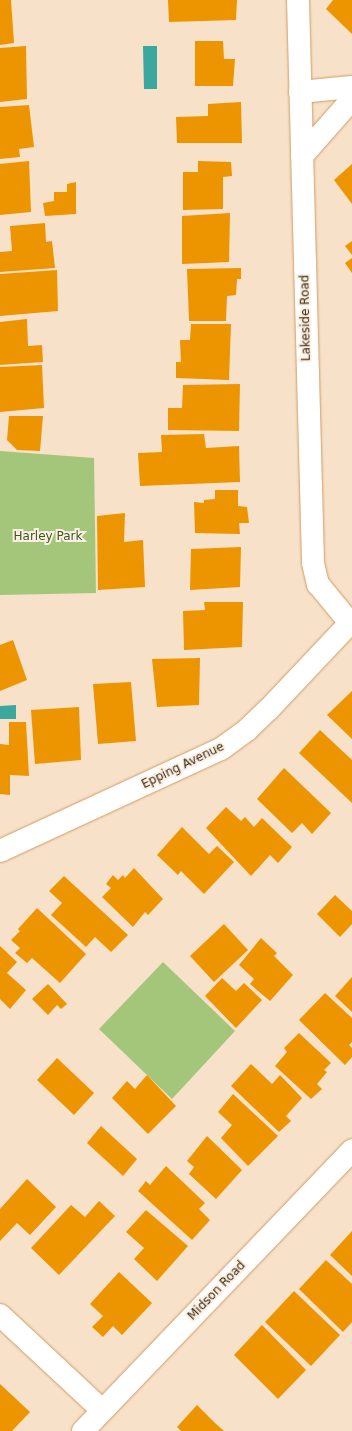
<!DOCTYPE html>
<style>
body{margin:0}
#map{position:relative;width:352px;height:1431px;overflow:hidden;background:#f7e1c9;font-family:"DejaVu Sans",sans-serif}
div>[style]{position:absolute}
.green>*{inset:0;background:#a4c67b}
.water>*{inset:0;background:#3ba79f}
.building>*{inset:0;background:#ed9500}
.roads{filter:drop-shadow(0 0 1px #d19c61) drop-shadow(0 0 1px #d19c61)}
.minor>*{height:22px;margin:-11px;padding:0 11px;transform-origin:11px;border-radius:11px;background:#fff}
span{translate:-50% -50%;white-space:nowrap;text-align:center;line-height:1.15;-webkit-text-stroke:4px #fbf0e4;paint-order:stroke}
.street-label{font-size:12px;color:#3c270e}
.park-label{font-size:12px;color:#3f5323}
</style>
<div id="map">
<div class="green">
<div style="clip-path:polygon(0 451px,94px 458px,96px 593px,0 595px)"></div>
<div style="clip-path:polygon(163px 962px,235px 1031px,172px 1099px,99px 1029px)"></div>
</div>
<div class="water">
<div style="clip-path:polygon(143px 46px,157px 46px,157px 89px,144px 89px)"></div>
<div style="clip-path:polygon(16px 705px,16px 719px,0 719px,0 706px)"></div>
</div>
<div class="building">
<div style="clip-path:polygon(0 0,11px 0,14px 43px,0 45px)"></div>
<div style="clip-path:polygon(168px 0,237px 0,236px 20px,169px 22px)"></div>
<div style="clip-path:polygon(333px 0,352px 0,352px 34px,326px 9px)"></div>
<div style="clip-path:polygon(195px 41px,223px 41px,224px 59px,235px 59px,233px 86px,195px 86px)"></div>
<div style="clip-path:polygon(26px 46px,27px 99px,0 102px,0 48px)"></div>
<div style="clip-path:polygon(241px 102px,242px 143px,177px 143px,176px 117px,208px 116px,208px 104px)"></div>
<div style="clip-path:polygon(29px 105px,34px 147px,19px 149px,20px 157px,0 159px,0 107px)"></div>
<div style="clip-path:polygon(29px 161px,31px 212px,0 215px,0 164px)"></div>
<div style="clip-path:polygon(198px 161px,231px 162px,232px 176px,223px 177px,223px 209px,183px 210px,183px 172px,198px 172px)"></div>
<div style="clip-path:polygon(352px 164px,352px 204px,334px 180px)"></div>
<div style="clip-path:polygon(76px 182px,76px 214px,45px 216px,43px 203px,54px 201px,54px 192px,67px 192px,67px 184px)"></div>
<div style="clip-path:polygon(230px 213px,229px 262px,182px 264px,182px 216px)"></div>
<div style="clip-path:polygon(45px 223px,46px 242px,52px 241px,55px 268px,0 272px,0 252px,12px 251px,10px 226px)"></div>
<div style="clip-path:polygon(352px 241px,352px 255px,345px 246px)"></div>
<div style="clip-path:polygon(352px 258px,352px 273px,345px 263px)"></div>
<div style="clip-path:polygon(241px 268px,241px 279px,237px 279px,236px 295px,227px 296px,226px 321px,189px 321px,187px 269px)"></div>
<div style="clip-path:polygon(57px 270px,58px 311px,0 316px,0 274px)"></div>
<div style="clip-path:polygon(27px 319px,28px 346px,42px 345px,43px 362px,0 365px,0 322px)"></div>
<div style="clip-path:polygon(191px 324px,231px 324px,229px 380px,176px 378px,176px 362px,181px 362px,180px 340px,190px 340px)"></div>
<div style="clip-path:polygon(42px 365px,44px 408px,0 412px,0 367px)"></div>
<div style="clip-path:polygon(240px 384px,239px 431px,168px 430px,168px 408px,182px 408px,183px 385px)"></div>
<div style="clip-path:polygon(9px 416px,43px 416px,40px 451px,17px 450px,7px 440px)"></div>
<div style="clip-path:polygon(204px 434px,206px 448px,239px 446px,240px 482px,140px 486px,138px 453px,162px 452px,161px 435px)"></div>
<div style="clip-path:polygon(215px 490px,238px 490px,238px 506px,247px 507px,249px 523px,239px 523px,240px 534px,195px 533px,194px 502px,204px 503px,204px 500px,215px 499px)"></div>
<div style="clip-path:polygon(125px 513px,124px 542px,143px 540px,145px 587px,98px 590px,97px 516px)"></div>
<div style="clip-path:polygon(241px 547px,240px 587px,190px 590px,191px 549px)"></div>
<div style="clip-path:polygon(204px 602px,243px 602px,242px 647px,184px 650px,183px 611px,205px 610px)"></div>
<div style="clip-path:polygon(13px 640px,27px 680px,0 691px,0 645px)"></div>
<div style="clip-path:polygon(200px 658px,199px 705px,157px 707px,152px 659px)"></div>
<div style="clip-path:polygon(131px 682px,136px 741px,98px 744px,93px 684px)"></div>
<div style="clip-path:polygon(352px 691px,352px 739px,327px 715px)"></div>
<div style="clip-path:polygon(79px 707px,81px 760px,35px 764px,31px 710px)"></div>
<div style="clip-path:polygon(9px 722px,26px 722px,29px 776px,10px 775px,10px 795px,0 794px,0 744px,9px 745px)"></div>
<div style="clip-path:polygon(320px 730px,352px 760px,352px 803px,299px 753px)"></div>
<div style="clip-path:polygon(284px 768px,331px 813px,312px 834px,302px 823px,292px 833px,257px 799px)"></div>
<div style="clip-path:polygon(226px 807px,241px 821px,245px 817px,254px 827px,262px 818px,292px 847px,278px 863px,270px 855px,251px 876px,206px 828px)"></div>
<div style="clip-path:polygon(182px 827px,209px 854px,217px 846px,234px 862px,204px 894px,181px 871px,178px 875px,157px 855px)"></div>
<div style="clip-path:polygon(134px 868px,163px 899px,148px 915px,145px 912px,133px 927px,102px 897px,111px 888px,106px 884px,113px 875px,118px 880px,123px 875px,125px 878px)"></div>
<div style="clip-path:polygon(64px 876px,128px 935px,111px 952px,95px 937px,86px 947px,51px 915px,62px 903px,49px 891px)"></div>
<div style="clip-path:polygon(335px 895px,352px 911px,352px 924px,340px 937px,317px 914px)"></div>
<div style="clip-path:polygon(37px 908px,86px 954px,60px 983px,32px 958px,27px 963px,15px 953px,20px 948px,11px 940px,20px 931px,18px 929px)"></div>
<div style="clip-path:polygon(224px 924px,248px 950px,214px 982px,190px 956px)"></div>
<div style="clip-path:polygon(261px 938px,277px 953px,274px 956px,293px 975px,270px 1001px,250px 984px,254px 979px,239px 965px)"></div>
<div style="clip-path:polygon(0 946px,17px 962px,7px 973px,26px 990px,10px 1009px,0 999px)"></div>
<div style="clip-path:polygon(352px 977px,352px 1012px,335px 996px)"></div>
<div style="clip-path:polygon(222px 978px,236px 991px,244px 983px,262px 1000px,236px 1028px,205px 996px)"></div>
<div style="clip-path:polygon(48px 984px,67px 1004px,61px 1009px,57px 1005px,48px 1015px,32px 999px)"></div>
<div style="clip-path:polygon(325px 993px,352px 1018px,352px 1042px,349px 1045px,352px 1048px,352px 1057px,345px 1065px,299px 1020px)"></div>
<div style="clip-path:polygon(299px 1033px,331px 1063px,324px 1070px,327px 1072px,317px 1084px,322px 1089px,311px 1099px,275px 1066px,287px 1052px,284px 1048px)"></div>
<div style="clip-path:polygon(57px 1058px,94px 1093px,74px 1115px,37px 1080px)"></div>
<div style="clip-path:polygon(251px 1064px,272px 1084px,280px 1075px,302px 1098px,286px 1116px,291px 1121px,279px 1132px,231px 1086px)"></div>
<div style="clip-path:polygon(147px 1075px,176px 1106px,148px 1134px,112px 1098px,127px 1081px,135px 1089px)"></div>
<div style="clip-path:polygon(233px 1094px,278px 1136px,248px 1166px,221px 1138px,232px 1125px,218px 1112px)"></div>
<div style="clip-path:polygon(101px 1126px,137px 1159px,123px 1176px,87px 1143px)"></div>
<div style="clip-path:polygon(207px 1136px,242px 1170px,216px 1199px,189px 1174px,194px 1167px,187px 1161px)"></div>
<div style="clip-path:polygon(166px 1166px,205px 1203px,199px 1209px,210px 1220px,192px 1240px,138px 1191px,146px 1181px,150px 1185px)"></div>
<div style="clip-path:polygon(27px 1179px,56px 1207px,30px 1235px,17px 1223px,0 1241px,0 1209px)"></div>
<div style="clip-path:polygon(99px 1201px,115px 1216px,59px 1275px,31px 1248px,71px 1205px,85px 1217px)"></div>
<div style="clip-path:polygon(146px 1210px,188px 1246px,157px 1281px,134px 1259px,144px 1248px,126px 1232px)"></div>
<div style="clip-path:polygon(352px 1231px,352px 1276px,330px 1255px)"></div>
<div style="clip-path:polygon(326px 1260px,352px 1284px,352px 1322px,343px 1332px,299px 1289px)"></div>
<div style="clip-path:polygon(119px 1272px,152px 1303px,122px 1335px,113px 1326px,103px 1337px,92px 1327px,103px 1316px,90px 1304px)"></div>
<div style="clip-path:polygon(294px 1291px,340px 1335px,311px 1366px,265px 1322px)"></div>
<div style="clip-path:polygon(262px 1325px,306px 1370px,278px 1399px,234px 1355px)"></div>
<div style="clip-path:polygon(0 1384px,30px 1412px,12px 1431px,0 1431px)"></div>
<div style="clip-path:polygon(197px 1405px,215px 1423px,224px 1431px,181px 1431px,177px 1427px)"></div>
</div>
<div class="roads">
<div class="minor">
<div style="left:298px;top:0;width:563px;rotate:88.47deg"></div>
<div style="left:313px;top:563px;width:22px;rotate:77deg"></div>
<div style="left:318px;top:584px;width:50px;rotate:50.6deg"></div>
<div style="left:300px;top:92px;width:52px;rotate:-5.5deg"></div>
<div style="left:302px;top:156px;width:76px;rotate:-48.7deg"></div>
<div style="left:0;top:851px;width:243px;rotate:-24.8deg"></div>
<div style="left:221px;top:749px;width:32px;rotate:-36deg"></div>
<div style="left:247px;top:730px;width:30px;rotate:-44deg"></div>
<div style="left:269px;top:709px;width:121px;rotate:-46.7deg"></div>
<div style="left:0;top:1315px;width:139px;rotate:43deg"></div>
<div style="left:83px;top:1431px;width:389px;rotate:-46.2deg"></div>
</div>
</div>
<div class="street-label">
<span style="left:306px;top:318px;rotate:-91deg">Lakeside Road</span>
<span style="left:183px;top:766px;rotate:-26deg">Epping Avenue</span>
<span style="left:217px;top:1291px;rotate:-46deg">Midson Road</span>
</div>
<div class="park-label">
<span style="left:48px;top:537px">Harley Park</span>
</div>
</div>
